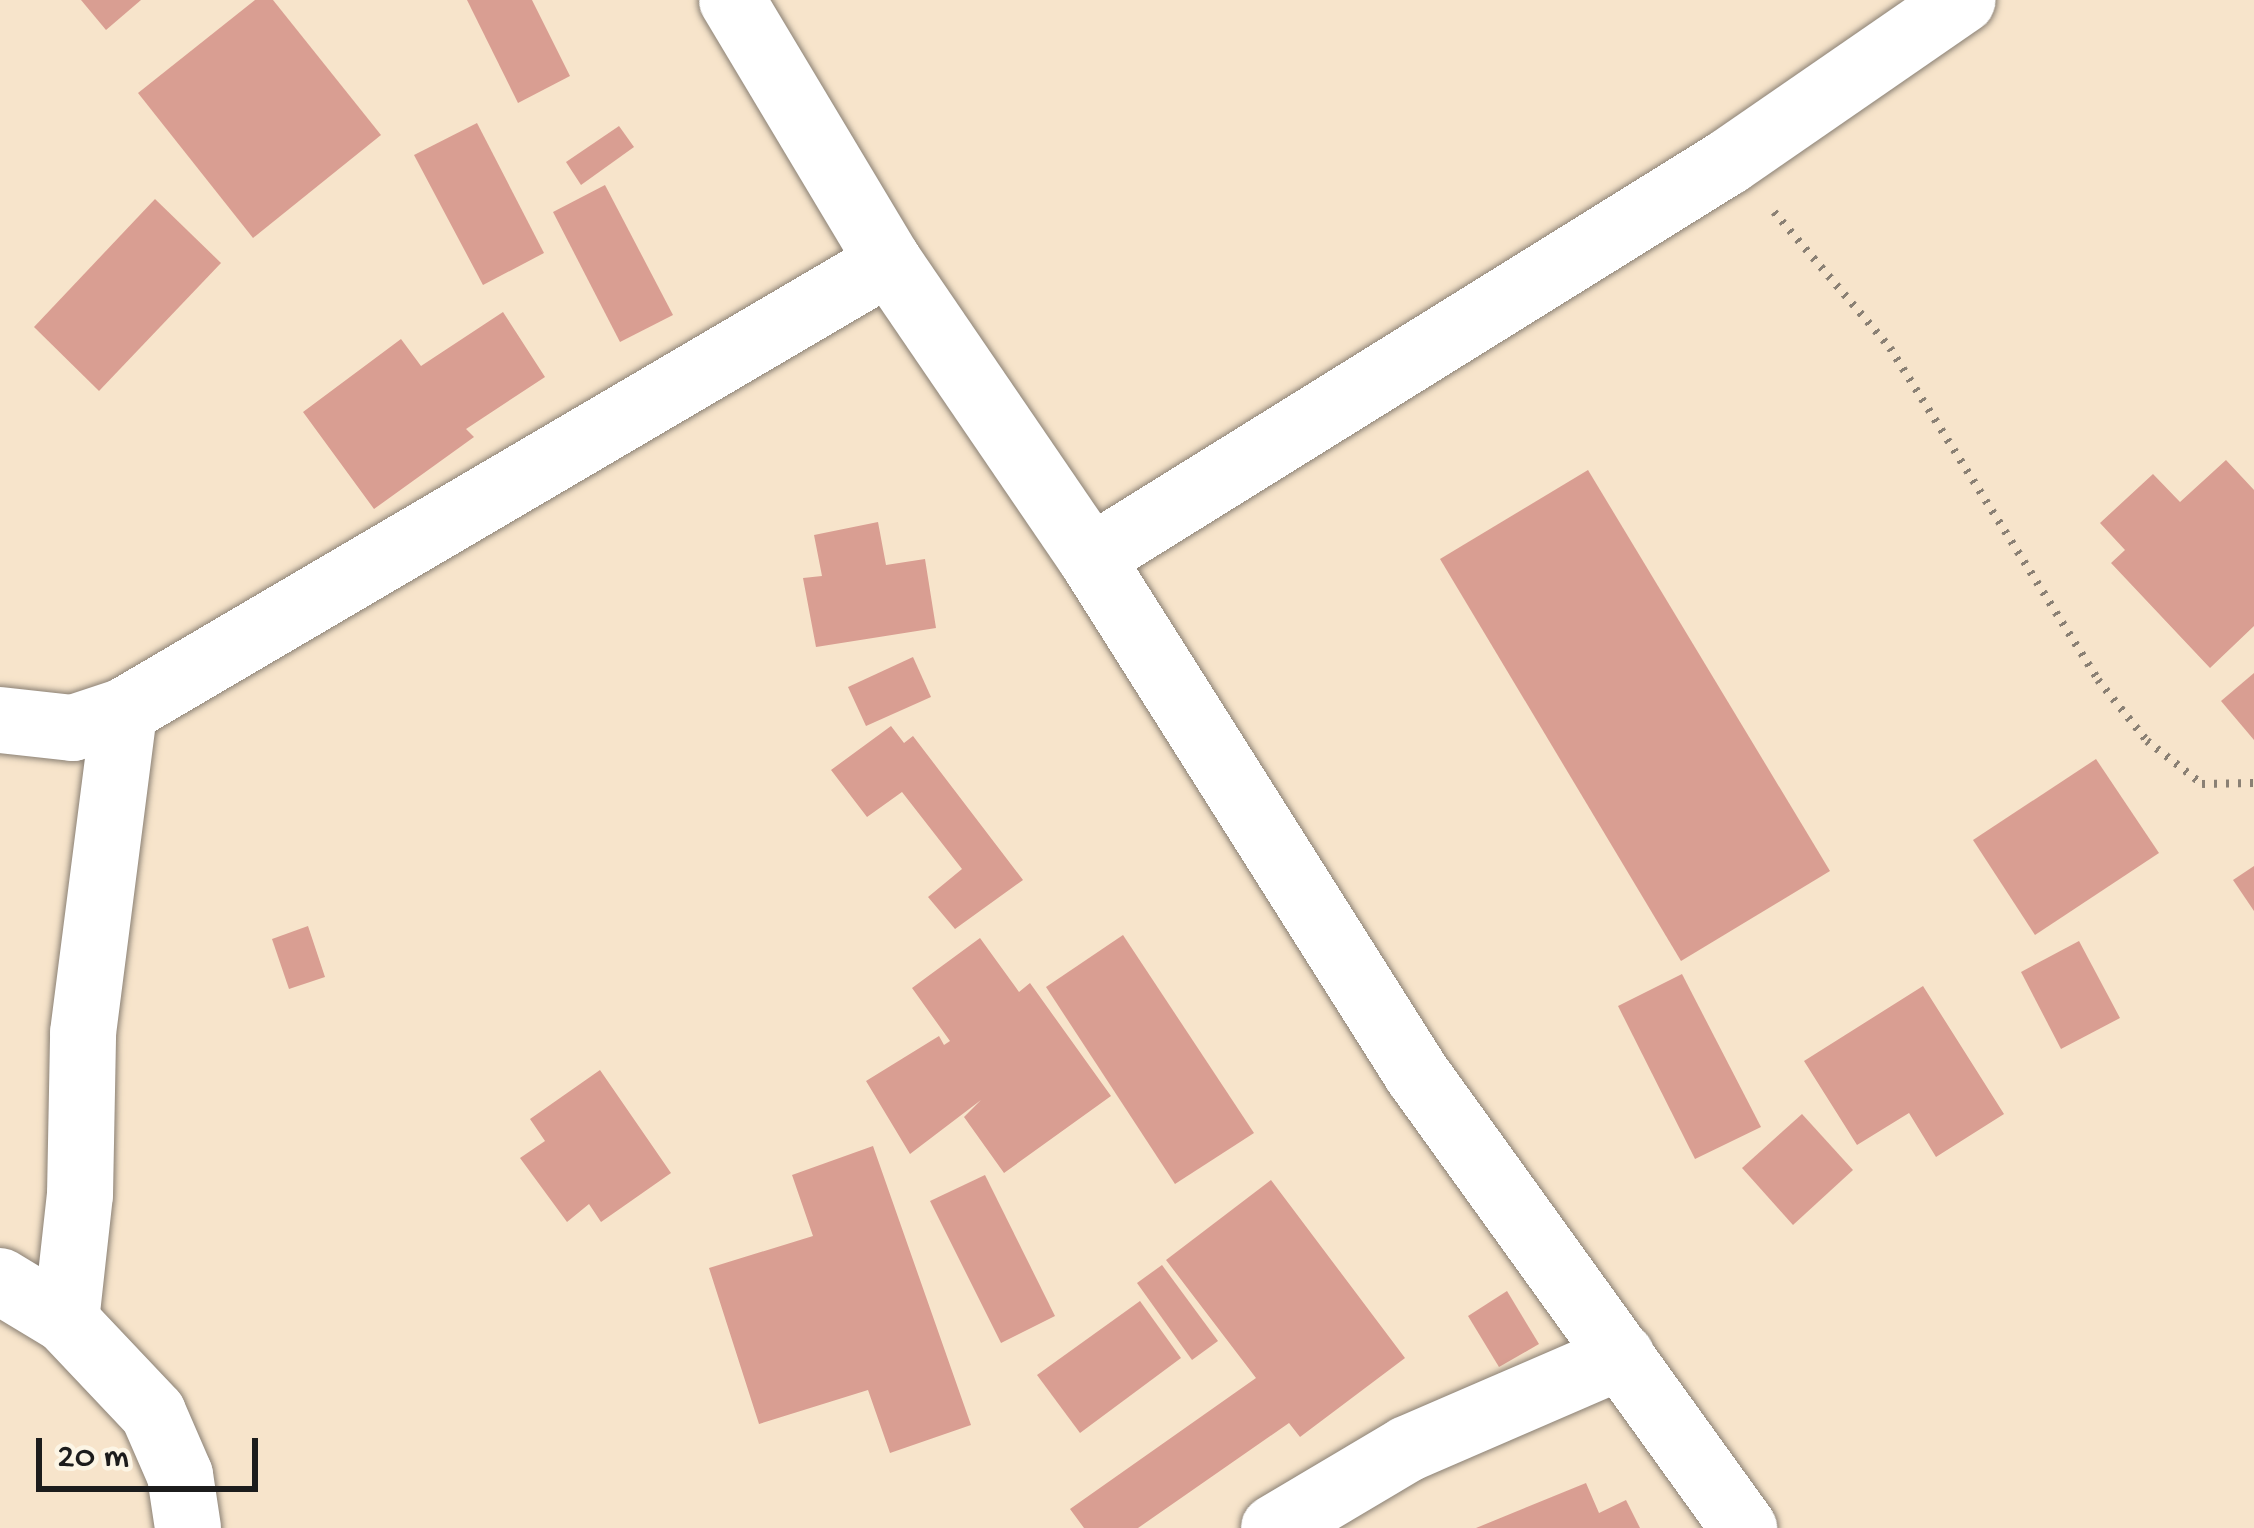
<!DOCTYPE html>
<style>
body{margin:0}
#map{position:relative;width:2254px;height:1528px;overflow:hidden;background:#f7e4cb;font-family:"Gochi Hand",sans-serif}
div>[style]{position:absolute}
.building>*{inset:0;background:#d99e92}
.path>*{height:8px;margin-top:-4px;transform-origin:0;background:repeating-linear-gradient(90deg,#8a8074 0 3px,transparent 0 12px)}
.roads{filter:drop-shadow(0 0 3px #8a8074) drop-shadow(0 0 3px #8a8074)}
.minor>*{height:66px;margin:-33px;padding:0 33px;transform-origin:33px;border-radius:33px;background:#fff}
span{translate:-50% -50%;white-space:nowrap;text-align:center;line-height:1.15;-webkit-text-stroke:9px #fcf5e5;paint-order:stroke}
.scale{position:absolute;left:36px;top:1438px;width:222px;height:54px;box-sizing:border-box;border:6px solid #1c1c1c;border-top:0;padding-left:15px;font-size:36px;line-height:42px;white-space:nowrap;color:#1c1c1c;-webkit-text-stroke:9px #fcf5e5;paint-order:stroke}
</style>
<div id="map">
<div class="building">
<div style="clip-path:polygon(81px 0,141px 0,106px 30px)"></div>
<div style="clip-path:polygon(255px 0,273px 0,381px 135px,253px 238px,138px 93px)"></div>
<div style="clip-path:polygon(467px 0,532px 0,570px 76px,518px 103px)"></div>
<div style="clip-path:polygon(477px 123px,544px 253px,483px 285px,414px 155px)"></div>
<div style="clip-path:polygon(619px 126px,634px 147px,581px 185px,566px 162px)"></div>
<div style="clip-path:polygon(605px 185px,673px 315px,620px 342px,553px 212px)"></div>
<div style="clip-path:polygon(155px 199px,221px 263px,99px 391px,34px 327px)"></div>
<div style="clip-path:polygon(503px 312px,545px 377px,466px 429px,474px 437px,374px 509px,303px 412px,401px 339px,421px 366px)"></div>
<div style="clip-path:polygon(2226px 460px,2254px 490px,2254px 626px,2210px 668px,2111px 563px,2125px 550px,2100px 523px,2153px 474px,2180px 502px)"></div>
<div style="clip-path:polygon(1588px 470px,1830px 871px,1681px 961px,1440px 559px)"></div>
<div style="clip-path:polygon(878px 522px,886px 565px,925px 559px,936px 628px,816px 647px,803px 578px,822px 576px,814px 535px)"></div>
<div style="clip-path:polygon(913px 657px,931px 697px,866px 726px,848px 687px)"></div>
<div style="clip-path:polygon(2254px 673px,2254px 740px,2221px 701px)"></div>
<div style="clip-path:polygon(891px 726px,904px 743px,913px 736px,1023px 880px,955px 929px,928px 897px,962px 869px,902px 792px,867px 817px,831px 770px)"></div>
<div style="clip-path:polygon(2096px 759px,2159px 853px,2035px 935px,1973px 840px)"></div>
<div style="clip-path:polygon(2254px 866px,2254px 911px,2233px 880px)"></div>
<div style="clip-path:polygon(308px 926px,325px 977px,289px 989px,272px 939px)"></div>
<div style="clip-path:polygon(1123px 935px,1254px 1133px,1175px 1184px,1046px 987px)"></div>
<div style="clip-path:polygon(980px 938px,1019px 992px,1030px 983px,1111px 1096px,1004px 1173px,964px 1117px,981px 1100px,910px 1154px,866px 1081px,939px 1036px,944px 1045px,950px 1041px,912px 988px)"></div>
<div style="clip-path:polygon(2079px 941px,2120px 1018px,2061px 1049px,2021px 972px)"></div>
<div style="clip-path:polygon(1682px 974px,1761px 1127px,1695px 1159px,1618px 1006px)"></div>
<div style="clip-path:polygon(1923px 986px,2004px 1114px,1936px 1157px,1909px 1113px,1857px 1145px,1804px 1061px)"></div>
<div style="clip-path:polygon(600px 1070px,671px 1173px,601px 1222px,589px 1204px,567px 1222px,520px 1158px,545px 1141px,530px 1119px)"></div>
<div style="clip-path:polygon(1802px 1114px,1853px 1170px,1793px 1225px,1742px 1168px)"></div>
<div style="clip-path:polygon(873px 1146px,971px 1425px,890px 1453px,868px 1390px,759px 1424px,709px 1268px,813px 1236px,792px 1175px)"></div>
<div style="clip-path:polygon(985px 1175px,1055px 1316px,1001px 1343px,930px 1201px)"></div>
<div style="clip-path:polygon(1271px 1180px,1405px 1358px,1300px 1437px,1289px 1423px,1138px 1528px,1084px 1528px,1070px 1509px,1256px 1378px,1166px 1260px)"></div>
<div style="clip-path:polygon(1162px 1265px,1218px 1341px,1192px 1360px,1137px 1283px)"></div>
<div style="clip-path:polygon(1507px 1291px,1539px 1344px,1499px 1367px,1468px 1316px)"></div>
<div style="clip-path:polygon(1140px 1301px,1181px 1358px,1080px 1433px,1037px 1375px)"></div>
<div style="clip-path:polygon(1586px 1483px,1599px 1513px,1626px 1500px,1640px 1528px,1476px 1528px)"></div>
</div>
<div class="path">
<div style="left:1774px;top:212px;width:179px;rotate:49.5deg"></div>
<div style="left:1890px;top:348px;width:392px;rotate:57.9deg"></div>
<div style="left:2098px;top:680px;width:78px;rotate:51.2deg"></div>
<div style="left:2147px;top:741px;width:70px;rotate:38deg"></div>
<div style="left:2202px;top:784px;width:52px;rotate:-1.1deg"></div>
</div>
<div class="roads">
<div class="minor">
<div style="left:732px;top:0;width:305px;rotate:59.1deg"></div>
<div style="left:889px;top:262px;width:358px;rotate:55.7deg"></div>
<div style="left:1091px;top:558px;width:610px;rotate:57.72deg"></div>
<div style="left:1417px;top:1074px;width:560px;rotate:54.24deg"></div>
<div style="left:1091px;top:558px;width:750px;rotate:-31.87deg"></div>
<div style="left:1728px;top:162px;width:285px;rotate:-34.6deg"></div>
<div style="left:0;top:720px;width:73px;rotate:6.3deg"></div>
<div style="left:73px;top:728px;width:54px;rotate:-18.4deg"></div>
<div style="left:124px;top:711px;width:887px;rotate:-30.41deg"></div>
<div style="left:0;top:1281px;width:77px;rotate:31.2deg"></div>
<div style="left:66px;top:1321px;width:127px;rotate:46.6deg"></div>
<div style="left:153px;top:1413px;width:68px;rotate:66.5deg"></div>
<div style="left:180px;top:1475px;width:54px;rotate:81.4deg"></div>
<div style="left:66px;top:1321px;width:127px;rotate:-83.7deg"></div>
<div style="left:80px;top:1195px;width:162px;rotate:-88.9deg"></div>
<div style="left:83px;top:1033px;width:325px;rotate:-82.7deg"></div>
<div style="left:1274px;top:1528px;width:155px;rotate:-30.7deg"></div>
<div style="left:1407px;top:1449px;width:234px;rotate:-23.4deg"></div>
</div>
</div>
<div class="scale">20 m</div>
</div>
